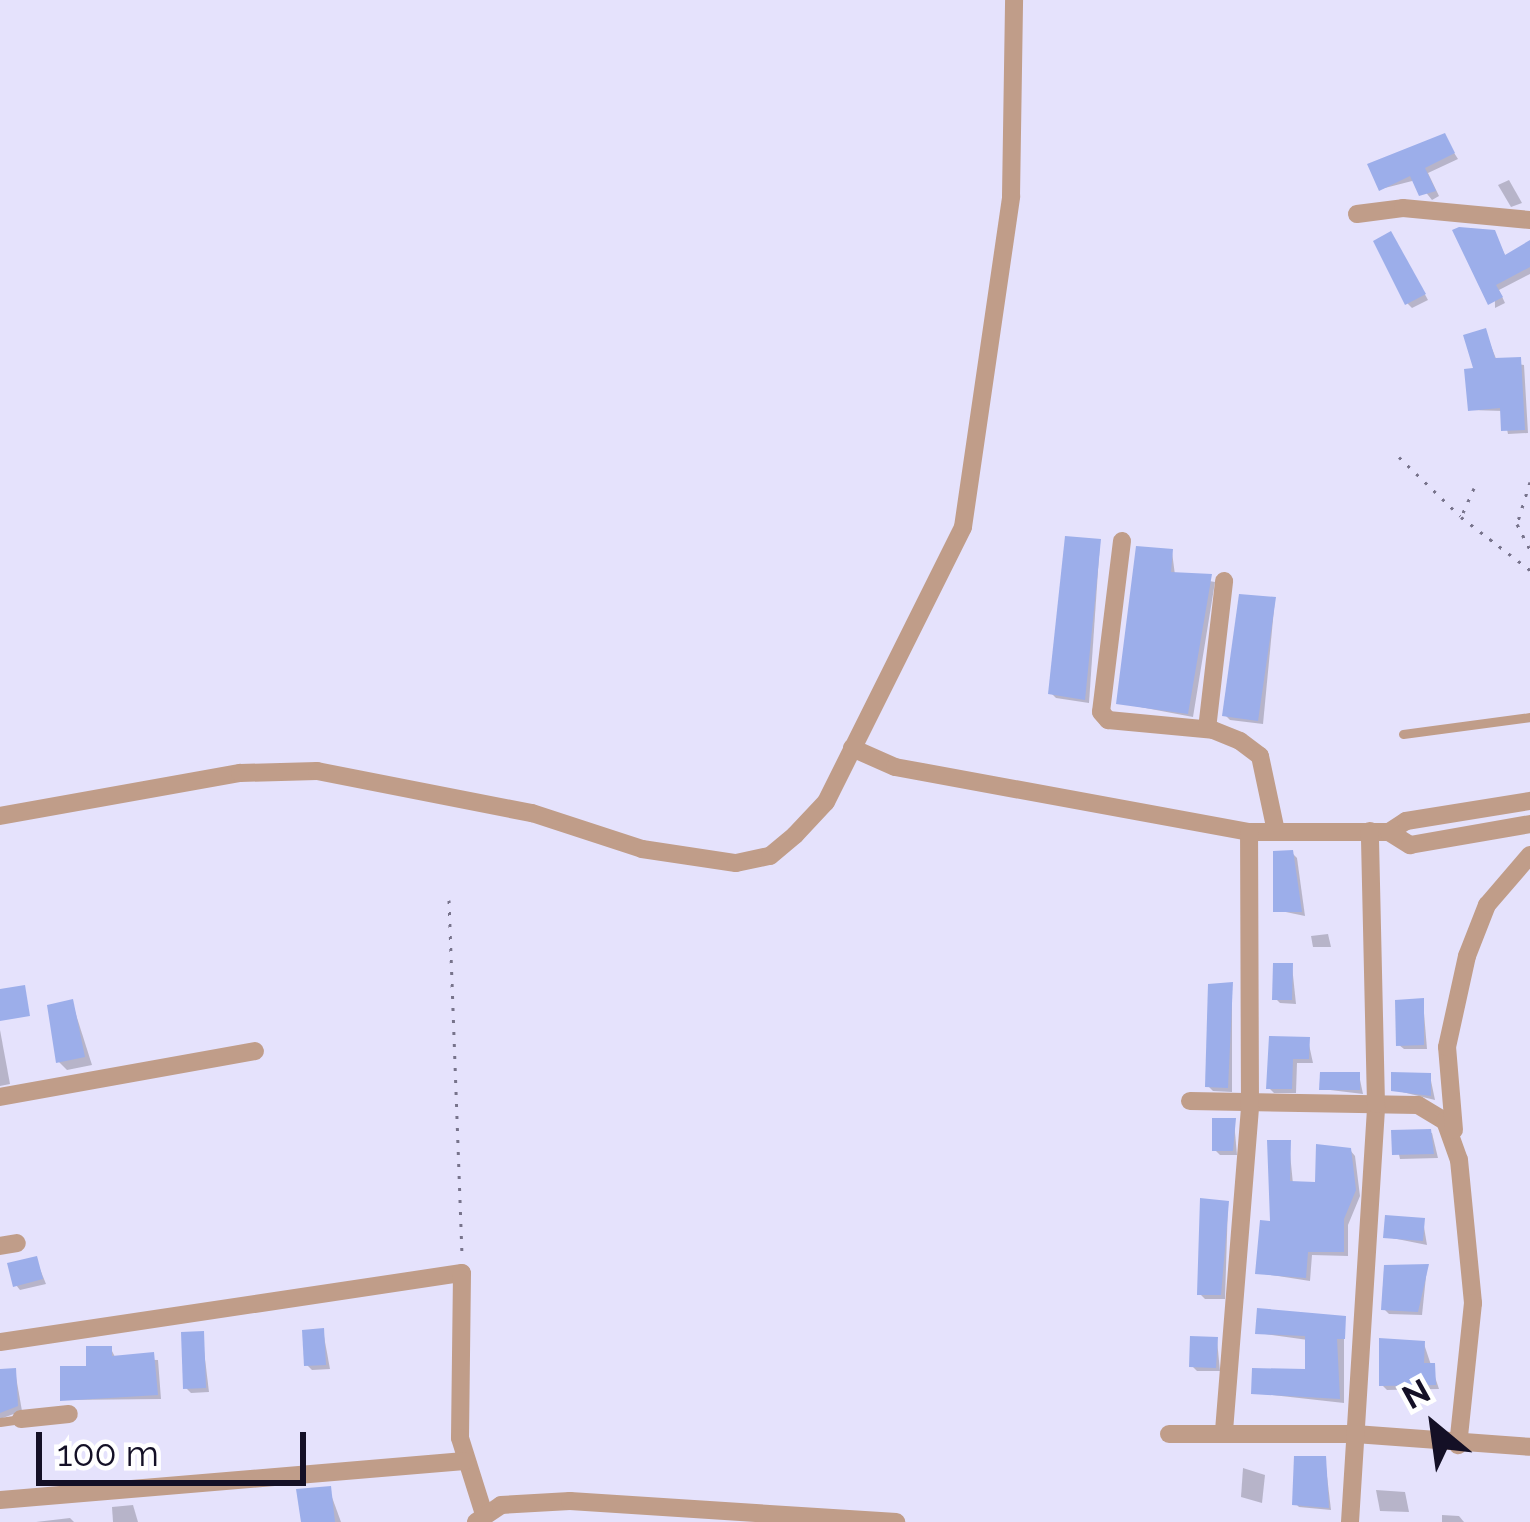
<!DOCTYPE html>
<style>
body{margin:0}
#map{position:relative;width:1530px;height:1522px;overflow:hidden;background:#e5e2fc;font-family:Raleway,sans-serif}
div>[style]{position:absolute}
.shadow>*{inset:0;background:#0003}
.building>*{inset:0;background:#9caeea}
.path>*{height:3px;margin-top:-1.5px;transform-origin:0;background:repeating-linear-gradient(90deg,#77738b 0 3px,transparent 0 12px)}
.service>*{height:9px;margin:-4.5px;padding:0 4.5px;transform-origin:4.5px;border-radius:4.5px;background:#c09d89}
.minor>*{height:18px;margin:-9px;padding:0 9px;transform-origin:9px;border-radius:9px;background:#c09d89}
span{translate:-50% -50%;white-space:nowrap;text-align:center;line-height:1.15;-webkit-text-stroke:10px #fff;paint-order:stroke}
.north{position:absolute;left:1374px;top:1366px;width:120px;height:120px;-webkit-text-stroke:9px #fff;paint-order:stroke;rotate:331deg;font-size:33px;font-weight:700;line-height:48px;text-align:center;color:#141026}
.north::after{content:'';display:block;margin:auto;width:42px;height:54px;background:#141026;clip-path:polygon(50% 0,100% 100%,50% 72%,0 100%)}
.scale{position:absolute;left:36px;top:1432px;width:270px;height:54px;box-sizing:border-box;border:6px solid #141026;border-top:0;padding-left:15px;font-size:36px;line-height:42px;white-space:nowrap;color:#141026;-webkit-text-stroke:9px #fff;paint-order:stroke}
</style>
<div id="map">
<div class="shadow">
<div style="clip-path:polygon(1444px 137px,1458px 159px,1428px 173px,1439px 196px,1432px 200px,1416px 180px,1381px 189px)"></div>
<div style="clip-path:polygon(1509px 180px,1522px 203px,1511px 207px,1498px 185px)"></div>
<div style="clip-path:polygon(1494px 233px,1506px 257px,1530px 245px,1530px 274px,1499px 290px,1505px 303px,1495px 308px)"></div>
<div style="clip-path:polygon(1395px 240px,1428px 300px,1412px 308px,1407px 303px)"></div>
<div style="clip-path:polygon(1485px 331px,1497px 361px,1524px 365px,1528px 433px,1508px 434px,1503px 411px,1471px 410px)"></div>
<div style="clip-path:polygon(1100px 542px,1089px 703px,1056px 698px,1051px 693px)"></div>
<div style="clip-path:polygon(1172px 552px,1175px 575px,1215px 582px,1193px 717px,1119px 703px)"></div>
<div style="clip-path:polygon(1275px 599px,1263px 724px,1230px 720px,1225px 715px)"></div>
<div style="clip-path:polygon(1292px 853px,1297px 858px,1305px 916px,1276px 910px)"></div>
<div style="clip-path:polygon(1328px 934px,1331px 947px,1313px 947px,1311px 936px)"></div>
<div style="clip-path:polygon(1292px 966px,1296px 1004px,1280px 1003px,1275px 998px)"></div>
<div style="clip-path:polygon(1232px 985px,1232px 1092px,1213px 1091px,1208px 1086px)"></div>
<div style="clip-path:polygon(1423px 1001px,1427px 1049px,1404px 1049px,1399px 1045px)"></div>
<div style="clip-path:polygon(72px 1002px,92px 1065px,67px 1070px,59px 1062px)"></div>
<div style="clip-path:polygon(0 1030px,10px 1084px,0 1086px)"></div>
<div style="clip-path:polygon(1308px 1040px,1313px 1063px,1297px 1063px,1296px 1093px,1274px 1093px,1269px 1088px)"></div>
<div style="clip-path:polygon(1359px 1075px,1363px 1094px,1322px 1089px)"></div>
<div style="clip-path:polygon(1430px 1076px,1435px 1100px,1394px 1090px)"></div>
<div style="clip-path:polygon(1234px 1121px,1237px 1155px,1220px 1155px,1215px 1150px)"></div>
<div style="clip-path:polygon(1394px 1133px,1432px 1133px,1438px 1158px,1400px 1159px)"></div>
<div style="clip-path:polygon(1289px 1143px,1293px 1184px,1318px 1185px,1350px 1150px,1355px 1156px,1360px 1196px,1348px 1225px,1348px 1256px,1312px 1255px,1310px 1281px,1258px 1273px)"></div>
<div style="clip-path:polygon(1228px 1204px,1225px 1299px,1205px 1299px,1200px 1294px)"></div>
<div style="clip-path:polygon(1423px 1221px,1427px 1245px,1387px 1237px)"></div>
<div style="clip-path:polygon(36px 1259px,46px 1284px,20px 1290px,16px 1285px)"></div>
<div style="clip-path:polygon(1427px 1267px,1422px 1315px,1389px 1314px,1384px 1309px)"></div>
<div style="clip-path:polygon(1344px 1319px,1344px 1403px,1254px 1393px,1308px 1372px,1308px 1340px,1258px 1333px)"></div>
<div style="clip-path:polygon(323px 1331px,330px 1369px,312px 1370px,307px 1365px)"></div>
<div style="clip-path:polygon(202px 1334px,209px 1392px,191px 1393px,186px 1388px)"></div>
<div style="clip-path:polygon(1217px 1340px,1220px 1371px,1197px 1371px,1192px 1366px)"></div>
<div style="clip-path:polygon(1424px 1344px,1439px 1389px,1387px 1390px,1382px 1385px)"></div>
<div style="clip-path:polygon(111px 1349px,116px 1359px,158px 1360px,161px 1399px,63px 1400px)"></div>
<div style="clip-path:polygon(15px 1371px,22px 1411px,0 1419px,0 1372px)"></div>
<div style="clip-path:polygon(1325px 1459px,1331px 1510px,1299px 1507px,1295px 1503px)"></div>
<div style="clip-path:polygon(1243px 1468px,1265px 1475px,1262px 1503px,1241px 1497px)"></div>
<div style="clip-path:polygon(329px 1489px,341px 1522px,304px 1522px)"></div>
<div style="clip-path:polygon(1376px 1490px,1405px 1492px,1409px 1512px,1380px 1511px)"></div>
<div style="clip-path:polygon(133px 1505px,138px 1522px,113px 1522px,112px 1507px)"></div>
<div style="clip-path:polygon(1442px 1515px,1459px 1516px,1464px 1522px,1442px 1522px)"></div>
<div style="clip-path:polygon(70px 1518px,74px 1522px,36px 1522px)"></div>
</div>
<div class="building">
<div style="clip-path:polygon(1445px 133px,1455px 153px,1425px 168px,1436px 191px,1419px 196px,1410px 176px,1379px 191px,1367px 164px)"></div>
<div style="clip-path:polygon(1459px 227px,1495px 230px,1505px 255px,1530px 240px,1530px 267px,1496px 285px,1503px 297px,1488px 305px,1452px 230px)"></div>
<div style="clip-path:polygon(1391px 231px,1426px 294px,1405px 305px,1373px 241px)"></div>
<div style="clip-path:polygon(1486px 328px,1495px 358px,1521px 357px,1525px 430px,1501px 431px,1500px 408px,1468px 411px,1464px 369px,1473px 368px,1463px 335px)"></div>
<div style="clip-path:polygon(1065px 536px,1101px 539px,1085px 700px,1048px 694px)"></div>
<div style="clip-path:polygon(1136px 546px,1173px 549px,1171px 572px,1212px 574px,1188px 714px,1116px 704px)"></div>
<div style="clip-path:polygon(1239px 594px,1276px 597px,1258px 721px,1222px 716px)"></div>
<div style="clip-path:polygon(1293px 850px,1302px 912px,1273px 912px,1273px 851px)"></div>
<div style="clip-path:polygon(1273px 963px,1293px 963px,1292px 1000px,1272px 1000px)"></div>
<div style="clip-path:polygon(1233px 982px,1228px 1088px,1205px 1087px,1208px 984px)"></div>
<div style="clip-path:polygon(25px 985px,30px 1016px,0 1021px,0 989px)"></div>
<div style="clip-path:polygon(1424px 998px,1424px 1045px,1396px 1046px,1395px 1000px)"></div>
<div style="clip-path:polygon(73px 999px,85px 1057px,56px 1063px,47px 1005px)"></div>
<div style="clip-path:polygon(1269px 1036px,1310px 1037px,1309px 1059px,1293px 1059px,1292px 1089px,1266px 1089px)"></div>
<div style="clip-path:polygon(1320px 1072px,1360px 1072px,1360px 1090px,1319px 1090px)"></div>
<div style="clip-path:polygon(1391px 1072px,1431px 1073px,1431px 1096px,1391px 1091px)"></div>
<div style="clip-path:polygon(1212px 1118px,1236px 1118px,1233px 1151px,1212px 1151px)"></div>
<div style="clip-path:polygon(1391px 1130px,1431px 1129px,1434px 1154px,1392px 1155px)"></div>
<div style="clip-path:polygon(1267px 1140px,1291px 1140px,1290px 1181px,1315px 1182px,1316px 1144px,1351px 1148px,1356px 1190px,1344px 1219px,1344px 1252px,1308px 1252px,1306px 1278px,1255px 1274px,1260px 1220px,1270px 1221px)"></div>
<div style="clip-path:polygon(1200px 1198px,1229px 1201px,1221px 1295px,1197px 1295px)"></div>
<div style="clip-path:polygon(1385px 1215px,1425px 1218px,1423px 1241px,1383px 1238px)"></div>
<div style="clip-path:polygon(37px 1256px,43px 1279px,13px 1287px,7px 1263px)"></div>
<div style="clip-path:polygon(1429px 1264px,1418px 1312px,1381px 1310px,1384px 1265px)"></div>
<div style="clip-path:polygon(1257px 1308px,1346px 1316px,1345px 1339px,1337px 1339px,1340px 1399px,1251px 1394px,1252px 1368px,1305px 1369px,1305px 1336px,1255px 1334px)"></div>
<div style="clip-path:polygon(324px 1328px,326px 1365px,304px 1366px,302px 1330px)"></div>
<div style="clip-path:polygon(204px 1331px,206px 1388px,183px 1389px,181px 1332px)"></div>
<div style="clip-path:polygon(1190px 1336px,1218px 1337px,1216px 1368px,1189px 1367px)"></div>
<div style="clip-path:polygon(1379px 1338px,1425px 1341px,1424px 1363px,1435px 1363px,1436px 1385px,1379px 1386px)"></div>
<div style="clip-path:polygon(86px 1346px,112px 1346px,112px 1356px,154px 1352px,158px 1395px,60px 1401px,60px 1366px,86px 1366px)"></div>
<div style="clip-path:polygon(16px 1368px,18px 1406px,0 1413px,0 1369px)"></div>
<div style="clip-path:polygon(1294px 1456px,1326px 1456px,1329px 1508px,1292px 1505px)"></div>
<div style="clip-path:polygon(331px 1486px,335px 1522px,301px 1522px,296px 1489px)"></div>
</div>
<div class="path">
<div style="left:1399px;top:457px;width:85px;rotate:44deg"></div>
<div style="left:1530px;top:482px;width:44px;rotate:107.2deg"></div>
<div style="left:1517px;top:524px;width:28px;rotate:63deg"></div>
<div style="left:1474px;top:488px;width:32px;rotate:114deg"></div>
<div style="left:1461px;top:517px;width:87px;rotate:37.5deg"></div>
<div style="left:449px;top:900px;width:353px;rotate:87.9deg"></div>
</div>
<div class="service">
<div style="left:1403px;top:734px;width:128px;rotate:-7.6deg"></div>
<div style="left:0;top:1422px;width:21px;rotate:-8deg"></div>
</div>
<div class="minor">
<div style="left:1357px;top:214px;width:46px;rotate:-7.4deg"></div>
<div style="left:1403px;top:208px;width:128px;rotate:5.4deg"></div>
<div style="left:1122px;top:541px;width:172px;rotate:97deg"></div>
<div style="left:1101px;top:712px;width:11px;rotate:49deg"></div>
<div style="left:1108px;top:720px;width:105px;rotate:5.4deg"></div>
<div style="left:1213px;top:730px;width:29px;rotate:22deg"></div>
<div style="left:1240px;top:741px;width:25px;rotate:37deg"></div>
<div style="left:1260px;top:756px;width:77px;rotate:78deg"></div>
<div style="left:1207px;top:729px;width:149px;rotate:-83.4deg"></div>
<div style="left:852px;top:748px;width:47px;rotate:23.8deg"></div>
<div style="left:895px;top:767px;width:360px;rotate:10.4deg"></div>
<div style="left:1249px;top:832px;width:140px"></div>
<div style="left:1389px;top:832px;width:25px;rotate:32deg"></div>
<div style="left:1410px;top:845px;width:122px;rotate:-9.9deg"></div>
<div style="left:0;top:816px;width:244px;rotate:-10.2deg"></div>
<div style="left:240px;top:773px;width:77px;rotate:-1.5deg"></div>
<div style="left:317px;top:771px;width:219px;rotate:11.1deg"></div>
<div style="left:532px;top:813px;width:116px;rotate:18.1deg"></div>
<div style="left:642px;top:849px;width:95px;rotate:8.5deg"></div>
<div style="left:736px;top:863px;width:35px;rotate:-12deg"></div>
<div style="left:770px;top:856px;width:33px;rotate:-40deg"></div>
<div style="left:795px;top:835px;width:45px;rotate:-46.8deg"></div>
<div style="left:826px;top:802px;width:307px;rotate:-63.5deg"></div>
<div style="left:963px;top:527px;width:334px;rotate:-81.7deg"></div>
<div style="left:1011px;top:196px;width:196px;rotate:-89.1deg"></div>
<div style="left:1389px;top:832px;width:20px;rotate:-33deg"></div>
<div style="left:1406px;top:821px;width:126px;rotate:-9.2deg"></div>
<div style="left:0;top:1097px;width:259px;rotate:-10.2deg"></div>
<div style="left:1190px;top:1101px;width:228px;rotate:1deg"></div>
<div style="left:1418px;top:1105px;width:31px;rotate:31deg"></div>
<div style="left:1445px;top:1121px;width:41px;rotate:70.3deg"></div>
<div style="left:1459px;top:1160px;width:144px;rotate:84.4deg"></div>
<div style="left:1473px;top:1303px;width:143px;rotate:96deg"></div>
<div style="left:1454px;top:1130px;width:83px;rotate:-94.8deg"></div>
<div style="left:1447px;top:1047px;width:93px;rotate:-77.6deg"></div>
<div style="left:1467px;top:956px;width:55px;rotate:-68.6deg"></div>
<div style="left:1487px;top:905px;width:66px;rotate:-49.3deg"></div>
<div style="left:0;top:1246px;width:17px;rotate:-10deg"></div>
<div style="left:0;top:1342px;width:467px;rotate:-8.5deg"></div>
<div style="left:462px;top:1273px;width:165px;rotate:90.7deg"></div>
<div style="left:460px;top:1438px;width:77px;rotate:72.5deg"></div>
<div style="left:21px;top:1419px;width:48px;rotate:-5.9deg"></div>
<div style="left:1224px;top:1431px;width:325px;rotate:-85.4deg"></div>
<div style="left:1250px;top:1107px;width:275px;rotate:-90.2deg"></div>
<div style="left:1169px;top:1434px;width:186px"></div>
<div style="left:1355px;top:1434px;width:175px;rotate:4.2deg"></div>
<div style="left:0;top:1500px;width:466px;rotate:-4.8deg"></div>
<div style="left:476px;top:1522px;width:30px;rotate:-34deg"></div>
<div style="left:501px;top:1505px;width:69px;rotate:-3.3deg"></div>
<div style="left:570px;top:1501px;width:327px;rotate:3.7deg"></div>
<div style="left:1350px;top:1522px;width:419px;rotate:-86.4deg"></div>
<div style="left:1376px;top:1104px;width:273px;rotate:-91.3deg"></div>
</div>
<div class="north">N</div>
<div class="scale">100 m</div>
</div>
